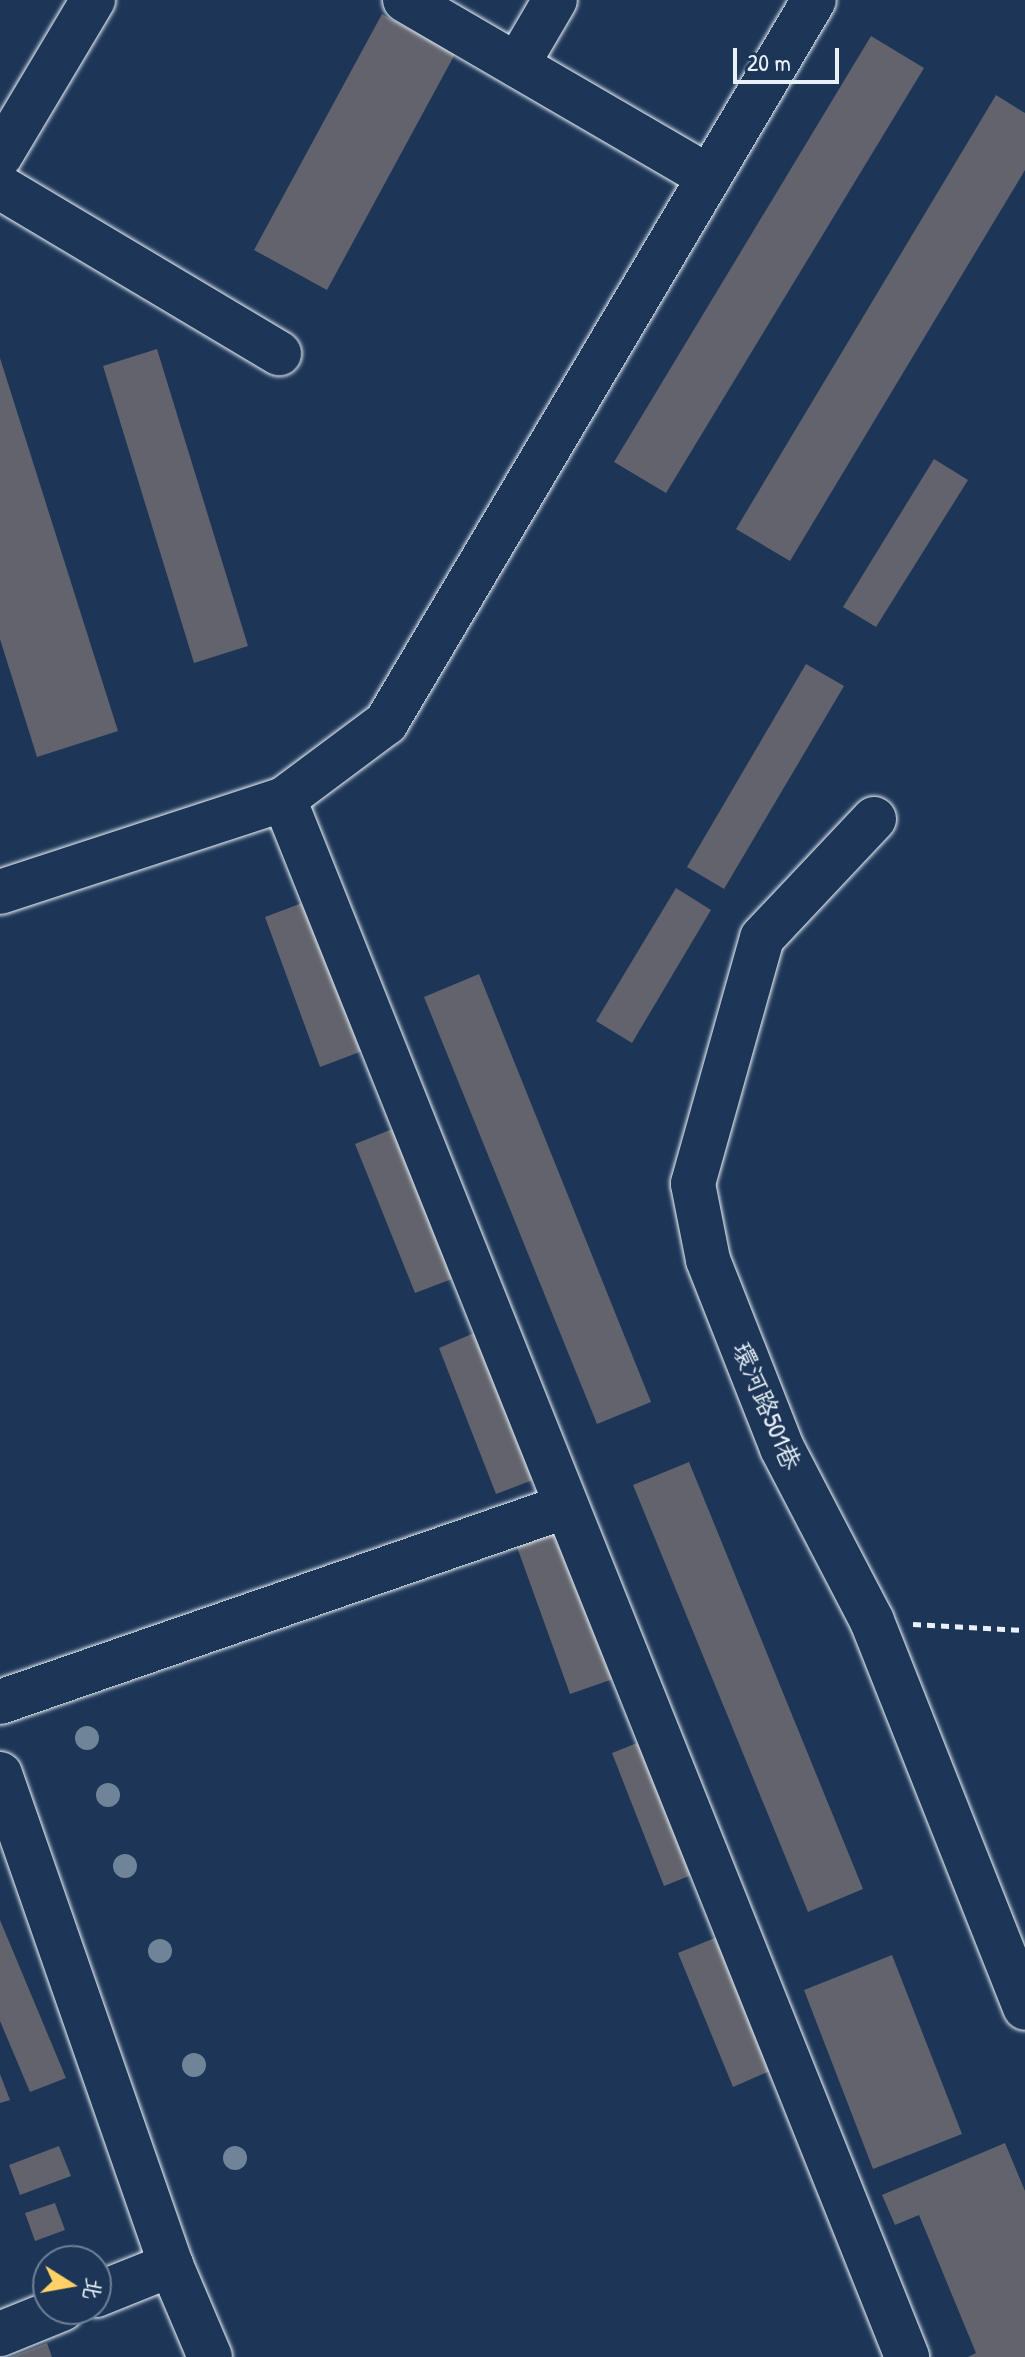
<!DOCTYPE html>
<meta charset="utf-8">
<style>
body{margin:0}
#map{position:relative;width:1025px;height:2357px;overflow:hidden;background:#1d3557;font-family:"Patrick Hand","LXGW WenKai TC",sans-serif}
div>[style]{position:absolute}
.building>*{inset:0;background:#62636c}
.path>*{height:5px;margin-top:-2.5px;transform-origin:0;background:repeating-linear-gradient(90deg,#e8f1f8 0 8px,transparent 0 14px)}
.roads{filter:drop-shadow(0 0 2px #e8f1f8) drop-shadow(0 0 2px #e8f1f8)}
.minor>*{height:44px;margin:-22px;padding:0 22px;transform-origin:22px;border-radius:22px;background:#1d3557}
.trees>*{width:24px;height:24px;margin:-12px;border-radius:50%;background:#6f8496}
span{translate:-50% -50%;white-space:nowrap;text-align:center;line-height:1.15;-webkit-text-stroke:6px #1d3557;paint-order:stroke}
.street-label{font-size:26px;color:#e8f1f8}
.north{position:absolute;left:32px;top:2245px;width:80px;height:80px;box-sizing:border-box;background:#1d3557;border:2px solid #6e8097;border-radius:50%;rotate:101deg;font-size:22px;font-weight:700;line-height:32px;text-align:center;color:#e8f1f8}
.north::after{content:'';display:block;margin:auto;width:28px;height:36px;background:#ffd166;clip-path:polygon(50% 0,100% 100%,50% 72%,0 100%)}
.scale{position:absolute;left:733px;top:48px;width:106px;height:36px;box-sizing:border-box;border:4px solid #e8f1f8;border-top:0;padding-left:10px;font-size:24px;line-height:28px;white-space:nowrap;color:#e8f1f8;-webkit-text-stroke:6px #1d3557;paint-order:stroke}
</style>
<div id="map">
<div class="building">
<div style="clip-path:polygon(382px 14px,455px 54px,327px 290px,254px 250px)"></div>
<div style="clip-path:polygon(871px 36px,924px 68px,666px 493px,614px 462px)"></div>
<div style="clip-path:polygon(996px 95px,1025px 113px,1025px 170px,790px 561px,736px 529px)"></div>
<div style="clip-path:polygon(157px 349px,248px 646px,194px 663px,103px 366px)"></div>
<div style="clip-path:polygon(0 358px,118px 731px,37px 757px,0 639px)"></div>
<div style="clip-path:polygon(934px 459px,968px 480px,876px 627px,843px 607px)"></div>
<div style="clip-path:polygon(806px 664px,844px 686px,724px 889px,687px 867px)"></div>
<div style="clip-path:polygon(676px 888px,711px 910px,632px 1043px,596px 1021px)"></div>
<div style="clip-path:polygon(310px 900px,365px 1050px,320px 1067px,265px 917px)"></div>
<div style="clip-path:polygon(479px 974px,651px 1402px,597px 1424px,424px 997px)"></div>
<div style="clip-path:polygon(400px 1126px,460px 1276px,415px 1293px,355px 1144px)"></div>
<div style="clip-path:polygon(481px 1330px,538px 1478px,496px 1494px,439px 1348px)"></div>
<div style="clip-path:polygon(689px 1462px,863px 1889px,808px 1912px,633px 1485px)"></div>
<div style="clip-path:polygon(563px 1530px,616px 1678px,570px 1694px,517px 1547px)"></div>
<div style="clip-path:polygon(647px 1739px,699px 1872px,664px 1886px,612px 1753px)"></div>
<div style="clip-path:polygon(0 1920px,66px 2078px,30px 2092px,0 2021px)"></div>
<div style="clip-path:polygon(722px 1935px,777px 2068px,733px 2087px,678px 1953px)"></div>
<div style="clip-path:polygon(892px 1955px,962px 2134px,873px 2169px,804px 1990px)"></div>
<div style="clip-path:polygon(0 2074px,10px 2100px,0 2103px)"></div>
<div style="clip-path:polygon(1005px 2143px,1025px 2191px,1025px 2357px,968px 2357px,976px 2353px,919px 2215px,895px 2225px,882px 2195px)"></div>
<div style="clip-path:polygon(59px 2146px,71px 2176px,20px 2195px,9px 2165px)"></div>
<div style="clip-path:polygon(55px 2203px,65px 2230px,35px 2241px,25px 2213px)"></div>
<div style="clip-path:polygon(47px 2343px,52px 2357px,11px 2357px)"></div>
</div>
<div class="path">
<div style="left:913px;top:1624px;width:112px;rotate:3.1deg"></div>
</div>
<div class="roads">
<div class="minor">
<div style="left:405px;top:0;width:352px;rotate:30.2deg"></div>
<div style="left:517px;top:65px;width:75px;rotate:-59.7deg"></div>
<div style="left:0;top:156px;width:182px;rotate:-59.2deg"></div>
<div style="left:0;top:187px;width:325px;rotate:30.8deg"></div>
<div style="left:284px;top:799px;width:1678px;rotate:68.2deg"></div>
<div style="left:874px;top:819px;width:163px;rotate:133.3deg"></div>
<div style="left:762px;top:938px;width:255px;rotate:105.7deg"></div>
<div style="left:693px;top:1184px;width:77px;rotate:78.8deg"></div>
<div style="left:708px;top:1260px;width:202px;rotate:68.5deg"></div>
<div style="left:782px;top:1448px;width:195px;rotate:62.5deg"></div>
<div style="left:872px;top:1621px;width:416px;rotate:68.4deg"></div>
<div style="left:0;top:892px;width:299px;rotate:-18.1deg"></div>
<div style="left:284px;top:799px;width:127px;rotate:-36.7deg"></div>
<div style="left:386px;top:723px;width:840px;rotate:-59.38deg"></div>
<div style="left:0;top:1702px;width:597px;rotate:-19.07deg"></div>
<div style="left:0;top:1774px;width:520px;rotate:70.8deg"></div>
<div style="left:96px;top:2295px;width:81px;rotate:-21.8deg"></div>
<div style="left:171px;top:2265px;width:100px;rotate:67deg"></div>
<div style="left:0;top:2334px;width:67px;rotate:-22deg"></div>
</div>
</div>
<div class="trees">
<div style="left:87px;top:1738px"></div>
<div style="left:108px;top:1795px"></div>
<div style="left:125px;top:1866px"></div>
<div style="left:160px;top:1951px"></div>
<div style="left:194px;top:2065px"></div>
<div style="left:235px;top:2158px"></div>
</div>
<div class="street-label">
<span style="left:767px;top:1406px;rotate:67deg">環河路501巷</span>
</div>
<div class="north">北</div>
<div class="scale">20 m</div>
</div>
